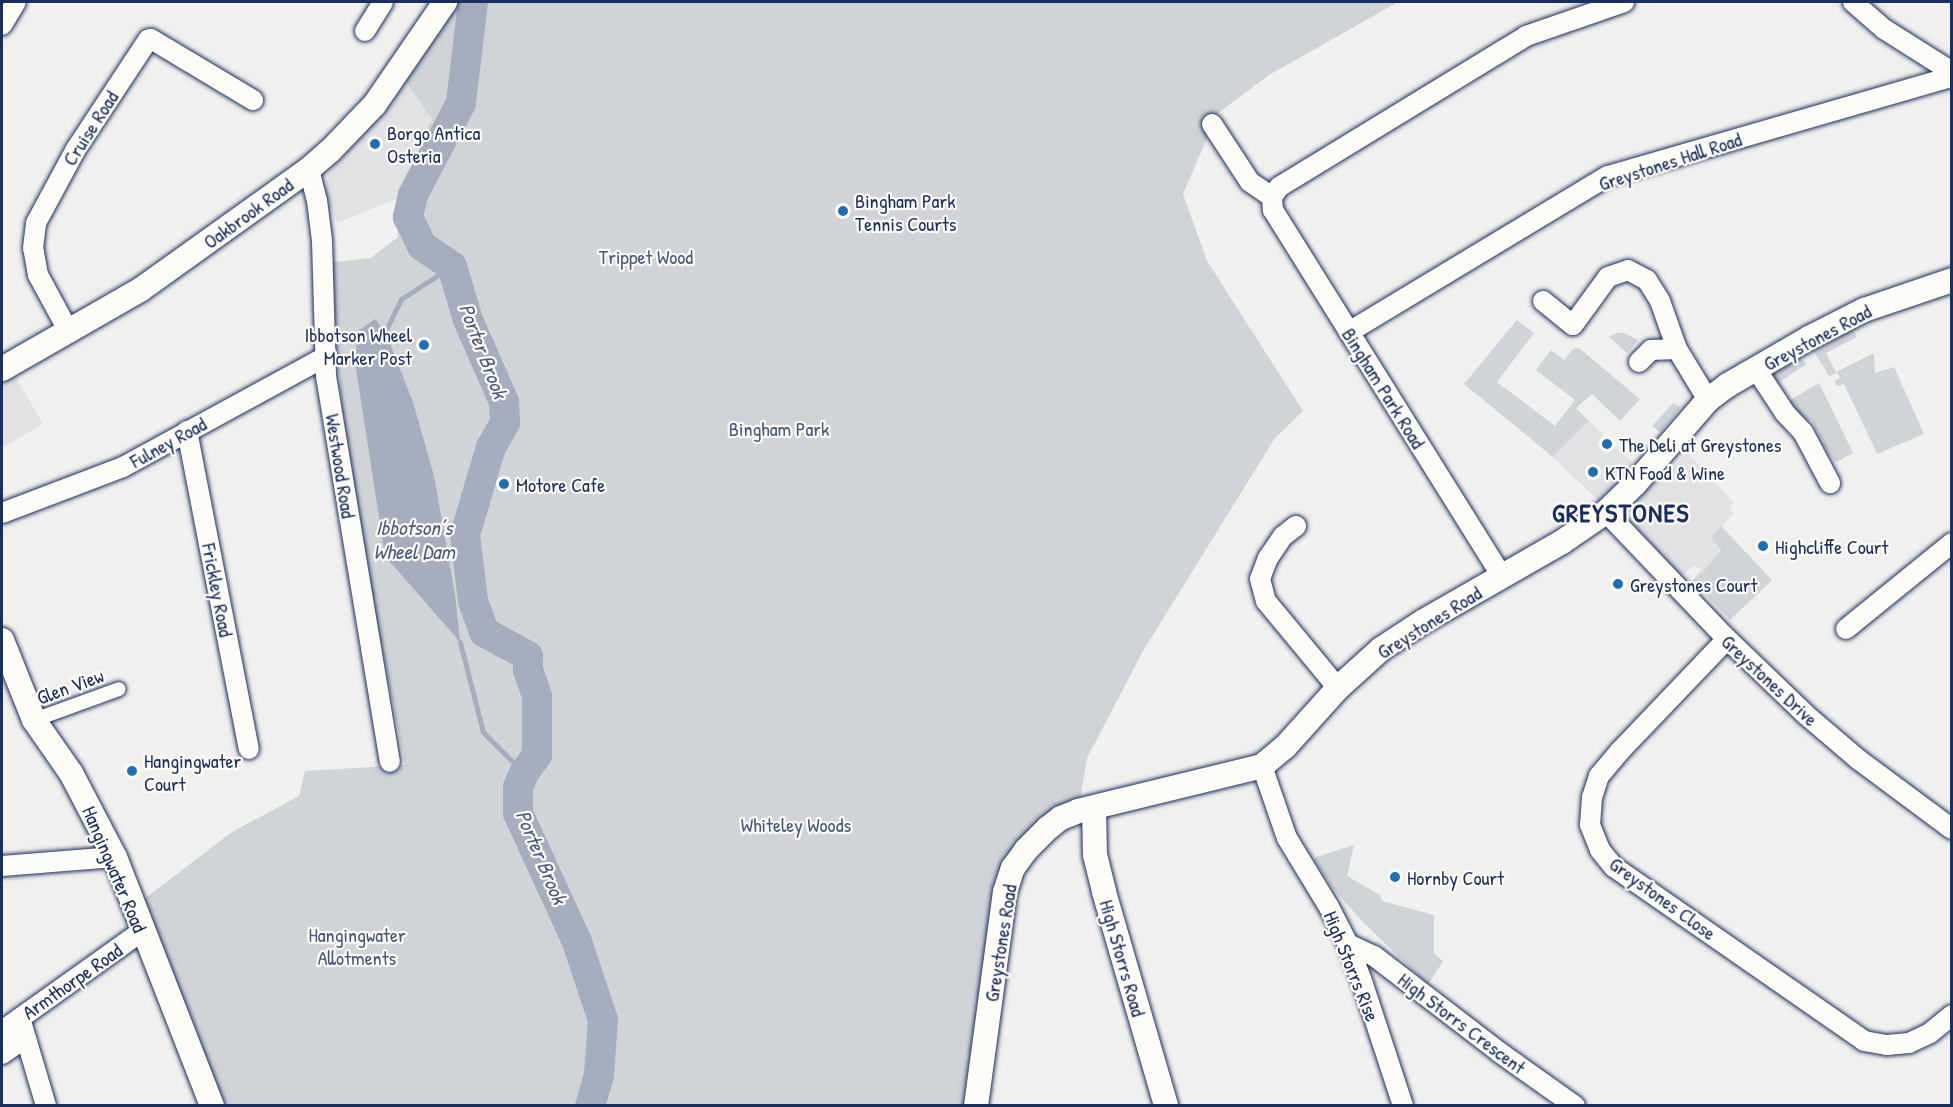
<!DOCTYPE html>
<meta charset="utf-8">
<style>
body{margin:0}
#map{position:relative;width:1953px;height:1107px;overflow:hidden;background:#f0f0ee;font-family:"Patrick Hand",sans-serif}
div>[style]{position:absolute}
.built>*{inset:0;background:#e0e2e3}
.green>*{inset:0;background:#d0d3d8}
.water>*{inset:0;background:#a7adbd}
.stream>*{height:5px;margin:-2.5px;padding:0 2.5px;transform-origin:2.5px;border-radius:2.5px;background:#a7adbd}
.river>*{height:30px;margin:-15px;padding:0 15px;transform-origin:15px;border-radius:15px;background:#a7adbd}
.roads{filter:drop-shadow(0 0 2px #1b2f5e) drop-shadow(0 0 2px #1b2f5e)}
.pedestrian>*{height:14px;margin:-7px;padding:0 7px;transform-origin:7px;border-radius:7px;background:#fdfcf7}
.minor>*{height:20px;margin:-10px;padding:0 10px;transform-origin:10px;border-radius:10px;background:#fdfcf7}
.tertiary>*{height:24px;margin:-12px;padding:0 12px;transform-origin:12px;border-radius:12px;background:#fdfcf7}
.dots>*{width:16px;height:16px;translate:-50% -50%;box-sizing:border-box;border:3px solid #fdfcf7;border-radius:50%}
span{translate:-50% -50%;white-space:nowrap;text-align:center;line-height:1.15;-webkit-text-stroke:4.5px #fdfcf7;paint-order:stroke}
.street-label{font-size:20px;color:#1b2f5e}
.poi-label{font-size:20px;color:#1b2f5e}
.left{translate:0 -50%;text-align:left}
.right{translate:-100% -50%;text-align:right}
.park-label{font-size:20px;color:#48587c}
.water-label{font-size:21px;color:#4c5b7f;font-style:italic}
.district-label{font-size:26px;color:#1b2f5e;font-weight:700;letter-spacing:1.5px}
.frame{position:absolute;inset:0;border:3px solid #1b2f5e;pointer-events:none}
</style>
<div id="map">
<div class="built">
<div style="clip-path:polygon(404px 79px,432px 119px,396px 199px,337px 223px,325px 194px,329px 172px,382px 112px)"></div>
<div style="clip-path:polygon(11px 369px,43px 424px,2px 448px,2px 374px)"></div>
<div style="clip-path:polygon(1589px 421px,1653px 483px,1688px 453px,1733px 502px,1730px 508px,1733px 514px,1711px 538px,1721px 549px,1703px 572px,1695px 565px,1679px 578px,1553px 457px)"></div>
</div>
<div class="green">
<div style="clip-path:polygon(448px 2px,1398px 2px,1269px 75px,1218px 113px,1183px 194px,1207px 261px,1303px 411px,1275px 438px,1143px 651px,1087px 758px,1080px 800px,992px 906px,963px 1105px,225px 1105px,144px 899px,232px 832px,299px 796px,305px 771px,405px 765px,351px 491px,327px 263px,371px 258px,398px 237px,396px 199px,432px 119px,404px 79px)"></div>
<div style="clip-path:polygon(1517px 320px,1534px 333px,1497px 382px,1555px 426px,1575px 400px,1536px 370px,1551px 350px,1564px 360px,1573px 349px,1579px 348px,1640px 399px,1620px 421px,1592px 394px,1576px 408px,1589px 421px,1553px 457px,1464px 384px)"></div>
<div style="clip-path:polygon(1851px 328px,1857px 337px,1826px 353px,1836px 372px,1874px 353px,1875px 373px,1894px 367px,1924px 434px,1877px 454px,1844px 384px,1837px 386px,1834px 381px,1840px 378px,1837px 373px,1829px 376px,1814px 351px)"></div>
<div style="clip-path:polygon(1617px 333px,1624px 333px,1638px 340px,1627px 353px,1609px 337px)"></div>
<div style="clip-path:polygon(1797px 356px,1807px 364px,1776px 384px,1787px 402px,1819px 383px,1853px 453px,1836px 462px,1827px 452px,1812px 421px,1797px 416px,1768px 377px)"></div>
<div style="clip-path:polygon(1673px 403px,1681px 407px,1660px 432px,1652px 426px)"></div>
<div style="clip-path:polygon(1721px 526px,1772px 580px,1730px 620px,1692px 581px,1702px 570px,1703px 572px,1721px 550px,1711px 538px)"></div>
<div style="clip-path:polygon(1354px 845px,1347px 876px,1380px 895px,1382px 901px,1434px 915px,1434px 954px,1443px 961px,1428px 985px,1360px 919px,1331px 886px,1313px 858px)"></div>
</div>
<div class="water">
<div style="clip-path:polygon(375px 319px,386px 333px,413px 402px,434px 476px,455px 594px,460px 642px,385px 556px,355px 362px,358px 331px)"></div>
</div>
<div class="stream">
<div style="left:385px;top:332px;width:37px;rotate:-64deg"></div>
<div style="left:401px;top:299px;width:61px;rotate:-32.9deg"></div>
<div style="left:460px;top:642px;width:93px;rotate:75.7deg"></div>
<div style="left:483px;top:732px;width:58px;rotate:45deg"></div>
</div>
<div class="river">
<div style="left:473px;top:2px;width:102px;rotate:96.8deg"></div>
<div style="left:461px;top:103px;width:104px;rotate:117.6deg"></div>
<div style="left:413px;top:195px;width:23px;rotate:103deg"></div>
<div style="left:408px;top:217px;width:32px;rotate:64deg"></div>
<div style="left:422px;top:246px;width:36px;rotate:34deg"></div>
<div style="left:452px;top:266px;width:56px;rotate:73.5deg"></div>
<div style="left:468px;top:320px;width:90px;rotate:66.3deg"></div>
<div style="left:504px;top:402px;width:21px;rotate:87deg"></div>
<div style="left:505px;top:423px;width:28px;rotate:120deg"></div>
<div style="left:491px;top:447px;width:92px;rotate:106.5deg"></div>
<div style="left:465px;top:535px;width:66px;rotate:83.1deg"></div>
<div style="left:473px;top:601px;width:33px;rotate:70deg"></div>
<div style="left:484px;top:632px;width:50px;rotate:28.6deg"></div>
<div style="left:528px;top:656px;width:14px;rotate:90deg"></div>
<div style="left:528px;top:670px;width:28px;rotate:71deg"></div>
<div style="left:537px;top:696px;width:59px;rotate:90deg"></div>
<div style="left:537px;top:755px;width:22px;rotate:126deg"></div>
<div style="left:524px;top:773px;width:15px;rotate:113deg"></div>
<div style="left:518px;top:787px;width:26px;rotate:90deg"></div>
<div style="left:518px;top:813px;width:142px;rotate:65.4deg"></div>
<div style="left:577px;top:942px;width:82px;rotate:71.6deg"></div>
<div style="left:603px;top:1020px;width:55px;rotate:94.2deg"></div>
<div style="left:599px;top:1075px;width:32px;rotate:106deg"></div>
</div>
<div class="roads">
<div class="pedestrian">
<div style="left:34px;top:720px;width:90px;rotate:-20deg"></div>
</div>
<div class="minor">
<div style="left:1853px;top:2px;width:41px;rotate:41.1deg"></div>
<div style="left:1884px;top:29px;width:80px;rotate:32.3deg"></div>
<div style="left:2px;top:25px;width:27px;rotate:-59deg"></div>
<div style="left:365px;top:31px;width:34px;rotate:-58deg"></div>
<div style="left:1212px;top:124px;width:69px;rotate:56.8deg"></div>
<div style="left:1250px;top:182px;width:27px;rotate:34deg"></div>
<div style="left:1272px;top:197px;width:13px;rotate:86deg"></div>
<div style="left:1273px;top:210px;width:433px;rotate:58deg"></div>
<div style="left:309px;top:169px;width:32px;rotate:76deg"></div>
<div style="left:317px;top:200px;width:41px;rotate:83deg"></div>
<div style="left:322px;top:241px;width:135px;rotate:88.3deg"></div>
<div style="left:326px;top:376px;width:391px;rotate:80.6deg"></div>
<div style="left:1272px;top:197px;width:12px;rotate:-55deg"></div>
<div style="left:1279px;top:187px;width:289px;rotate:-31.4deg"></div>
<div style="left:1526px;top:36px;width:104px;rotate:-19.1deg"></div>
<div style="left:1543px;top:301px;width:38px;rotate:39deg"></div>
<div style="left:1573px;top:325px;width:59px;rotate:-53.9deg"></div>
<div style="left:1608px;top:277px;width:21px;rotate:-19deg"></div>
<div style="left:1628px;top:270px;width:21px;rotate:28deg"></div>
<div style="left:1647px;top:280px;width:25px;rotate:58deg"></div>
<div style="left:1660px;top:301px;width:51px;rotate:70.5deg"></div>
<div style="left:1677px;top:349px;width:60px;rotate:58.7deg"></div>
<div style="left:69px;top:332px;width:65px;rotate:-118.5deg"></div>
<div style="left:38px;top:275px;width:27px;rotate:-100deg"></div>
<div style="left:33px;top:248px;width:25px;rotate:-83deg"></div>
<div style="left:36px;top:223px;width:84px;rotate:-61.6deg"></div>
<div style="left:76px;top:149px;width:131px;rotate:-56.6deg"></div>
<div style="left:148px;top:40px;width:3px;rotate:-18deg"></div>
<div style="left:151px;top:39px;width:119px;rotate:30.9deg"></div>
<div style="left:1349px;top:332px;width:302px;rotate:-31.1deg"></div>
<div style="left:1608px;top:176px;width:358px;rotate:-16.1deg"></div>
<div style="left:1639px;top:362px;width:17px;rotate:-45deg"></div>
<div style="left:1651px;top:350px;width:26px;rotate:-2deg"></div>
<div style="left:1756px;top:369px;width:53px;rotate:56.6deg"></div>
<div style="left:1785px;top:413px;width:26px;rotate:47deg"></div>
<div style="left:1803px;top:432px;width:58px;rotate:62.1deg"></div>
<div style="left:187px;top:431px;width:324px;rotate:79deg"></div>
<div style="left:1606px;top:512px;width:170px;rotate:46.4deg"></div>
<div style="left:1723px;top:635px;width:114px;rotate:43.9deg"></div>
<div style="left:1805px;top:714px;width:71px;rotate:40.4deg"></div>
<div style="left:1859px;top:760px;width:116px;rotate:36.6deg"></div>
<div style="left:2px;top:513px;width:129px;rotate:-20.8deg"></div>
<div style="left:123px;top:467px;width:232px;rotate:-28.6deg"></div>
<div style="left:1296px;top:526px;width:16px;rotate:142deg"></div>
<div style="left:1283px;top:536px;width:27px;rotate:124deg"></div>
<div style="left:1268px;top:558px;width:22px;rotate:111deg"></div>
<div style="left:1260px;top:579px;width:23px;rotate:75deg"></div>
<div style="left:1266px;top:601px;width:113px;rotate:50.4deg"></div>
<div style="left:1846px;top:629px;width:136px;rotate:-39.1deg"></div>
<div style="left:1727px;top:639px;width:155px;rotate:133.7deg"></div>
<div style="left:1620px;top:751px;width:33px;rotate:130deg"></div>
<div style="left:1599px;top:776px;width:22px;rotate:108deg"></div>
<div style="left:1592px;top:797px;width:28px;rotate:94deg"></div>
<div style="left:1590px;top:825px;width:27px;rotate:68deg"></div>
<div style="left:1600px;top:850px;width:22px;rotate:51deg"></div>
<div style="left:1614px;top:867px;width:305px;rotate:34.8deg"></div>
<div style="left:1864px;top:1041px;width:23px;rotate:10deg"></div>
<div style="left:1887px;top:1045px;width:22px;rotate:-5deg"></div>
<div style="left:1909px;top:1043px;width:23px;rotate:-25deg"></div>
<div style="left:1930px;top:1033px;width:28px;rotate:-39deg"></div>
<div style="left:1262px;top:766px;width:76px;rotate:70.9deg"></div>
<div style="left:1287px;top:838px;width:81px;rotate:58.7deg"></div>
<div style="left:1329px;top:907px;width:42px;rotate:62.8deg"></div>
<div style="left:1348px;top:944px;width:43px;rotate:69.4deg"></div>
<div style="left:1363px;top:984px;width:128px;rotate:71.8deg"></div>
<div style="left:2px;top:866px;width:113px;rotate:-4.6deg"></div>
<div style="left:1348px;top:944px;width:29px;rotate:25deg"></div>
<div style="left:1374px;top:956px;width:158px;rotate:37.5deg"></div>
<div style="left:1499px;top:1052px;width:93px;rotate:35.4deg"></div>
<div style="left:20px;top:1018px;width:92px;rotate:73.5deg"></div>
<div style="left:2px;top:1031px;width:172px;rotate:-35.5deg"></div>
<div style="left:2px;top:1054px;width:28px;rotate:-35deg"></div>
</div>
<div class="tertiary">
<div style="left:2px;top:369px;width:159px;rotate:-29.8deg"></div>
<div style="left:140px;top:290px;width:208px;rotate:-35.6deg"></div>
<div style="left:309px;top:169px;width:28px;rotate:-41deg"></div>
<div style="left:330px;top:151px;width:65px;rotate:-46.2deg"></div>
<div style="left:375px;top:104px;width:124px;rotate:-55.5deg"></div>
<div style="left:2px;top:640px;width:86px;rotate:68.2deg"></div>
<div style="left:34px;top:720px;width:65px;rotate:55.1deg"></div>
<div style="left:71px;top:773px;width:95px;rotate:62.4deg"></div>
<div style="left:115px;top:857px;width:267px;rotate:68.7deg"></div>
<div style="left:1094px;top:808px;width:47px;rotate:88.8deg"></div>
<div style="left:1095px;top:855px;width:38px;rotate:76deg"></div>
<div style="left:1104px;top:892px;width:223px;rotate:73.8deg"></div>
<div style="left:976px;top:1106px;width:216px;rotate:-82.3deg"></div>
<div style="left:1005px;top:892px;width:25px;rotate:-72deg"></div>
<div style="left:1013px;top:868px;width:22px;rotate:-54deg"></div>
<div style="left:1026px;top:850px;width:31px;rotate:-45deg"></div>
<div style="left:1048px;top:828px;width:16px;rotate:-38deg"></div>
<div style="left:1061px;top:818px;width:18px;rotate:-22deg"></div>
<div style="left:1078px;top:811px;width:189px;rotate:-13.7deg"></div>
<div style="left:1262px;top:766px;width:30px;rotate:-40deg"></div>
<div style="left:1285px;top:747px;width:79px;rotate:-48.1deg"></div>
<div style="left:1338px;top:688px;width:58px;rotate:-42.2deg"></div>
<div style="left:1381px;top:649px;width:51px;rotate:-33.1deg"></div>
<div style="left:1424px;top:621px;width:159px;rotate:-29.8deg"></div>
<div style="left:1562px;top:542px;width:53px;rotate:-34.3deg"></div>
<div style="left:1606px;top:512px;width:40px;rotate:-44deg"></div>
<div style="left:1635px;top:484px;width:111px;rotate:-49deg"></div>
<div style="left:1708px;top:400px;width:25px;rotate:-37deg"></div>
<div style="left:1728px;top:385px;width:94px;rotate:-30.1deg"></div>
<div style="left:1809px;top:338px;width:62px;rotate:-27deg"></div>
<div style="left:1864px;top:310px;width:93px;rotate:-18.8deg"></div>
</div>
</div>
<div class="dots">
<div style="left:375px;top:144px;background:#1f6fb2"></div>
<div style="left:843px;top:211px;background:#1f6fb2"></div>
<div style="left:424px;top:345px;background:#1f6fb2"></div>
<div style="left:1607px;top:444px;background:#1f6fb2"></div>
<div style="left:1593px;top:472px;background:#1f6fb2"></div>
<div style="left:504px;top:484px;background:#1f6fb2"></div>
<div style="left:1763px;top:546px;background:#1f6fb2"></div>
<div style="left:1618px;top:584px;background:#1f6fb2"></div>
<div style="left:132px;top:771px;background:#1f6fb2"></div>
<div style="left:1395px;top:877px;background:#1f6fb2"></div>
</div>
<div class="street-label">
<span style="left:90px;top:128px;rotate:-57deg">Cruise Road</span>
<span style="left:1670px;top:161px;rotate:-18deg">Greystones Hall Road</span>
<span style="left:248px;top:213px;rotate:-36deg">Oakbrook Road</span>
<span style="left:1817px;top:337px;rotate:-28deg">Greystones Road</span>
<span style="left:1384px;top:388px;rotate:58deg">Bingham Park Road</span>
<span style="left:168px;top:442px;rotate:-29deg">Fulney Road</span>
<span style="left:341px;top:466px;rotate:81deg">Westwood Road</span>
<span style="left:218px;top:590px;rotate:79deg">Frickley Road</span>
<span style="left:1429px;top:622px;rotate:-32deg">Greystones Road</span>
<span style="left:1770px;top:680px;rotate:43deg">Greystones Drive</span>
<span style="left:70px;top:686px;rotate:-20deg">Glen View</span>
<span style="left:115px;top:869px;rotate:67deg">Hangingwater Road</span>
<span style="left:1663px;top:898px;rotate:36deg">Greystones Close</span>
<span style="left:1000px;top:943px;rotate:-81deg">Greystones Road</span>
<span style="left:1123px;top:958px;rotate:74deg">High Storrs Road</span>
<span style="left:1352px;top:966px;rotate:68deg">High Storrs Rise</span>
<span style="left:72px;top:981px;rotate:-35deg">Armthorpe Road</span>
<span style="left:1462px;top:1023px;rotate:37deg">High Storrs Crescent</span>
</div>
<div class="poi-label">
<span class="left" style="left:387px;top:144px">Borgo Antica<br>Osteria</span>
<span class="left" style="left:855px;top:212px">Bingham Park<br>Tennis Courts</span>
<span class="right" style="left:412px;top:346px">Ibbotson Wheel<br>Marker Post</span>
<span class="left" style="left:1619px;top:444px">The Deli at Greystones</span>
<span class="left" style="left:1605px;top:472px">KTN Food &amp; Wine</span>
<span class="left" style="left:516px;top:484px">Motore Cafe</span>
<span class="left" style="left:1775px;top:546px">Highcliffe Court</span>
<span class="left" style="left:1630px;top:584px">Greystones Court</span>
<span class="left" style="left:144px;top:772px">Hangingwater<br>Court</span>
<span class="left" style="left:1407px;top:877px">Hornby Court</span>
</div>
<div class="park-label">
<span style="left:646px;top:256px">Trippet Wood</span>
<span style="left:779px;top:428px">Bingham Park</span>
<span style="left:796px;top:824px">Whiteley Woods</span>
<span style="left:357px;top:946px">Hangingwater<br>Allotments</span>
</div>
<div class="water-label">
<span style="left:483px;top:351px;rotate:69deg">Porter Brook</span>
<span style="left:414px;top:540px">Ibbotson’s<br>Wheel Dam</span>
<span style="left:541px;top:857px;rotate:67deg">Porter Brook</span>
</div>
<div class="district-label">
<span style="left:1621px;top:513px">GREYSTONES</span>
</div>
<div class="frame"></div>
</div>
